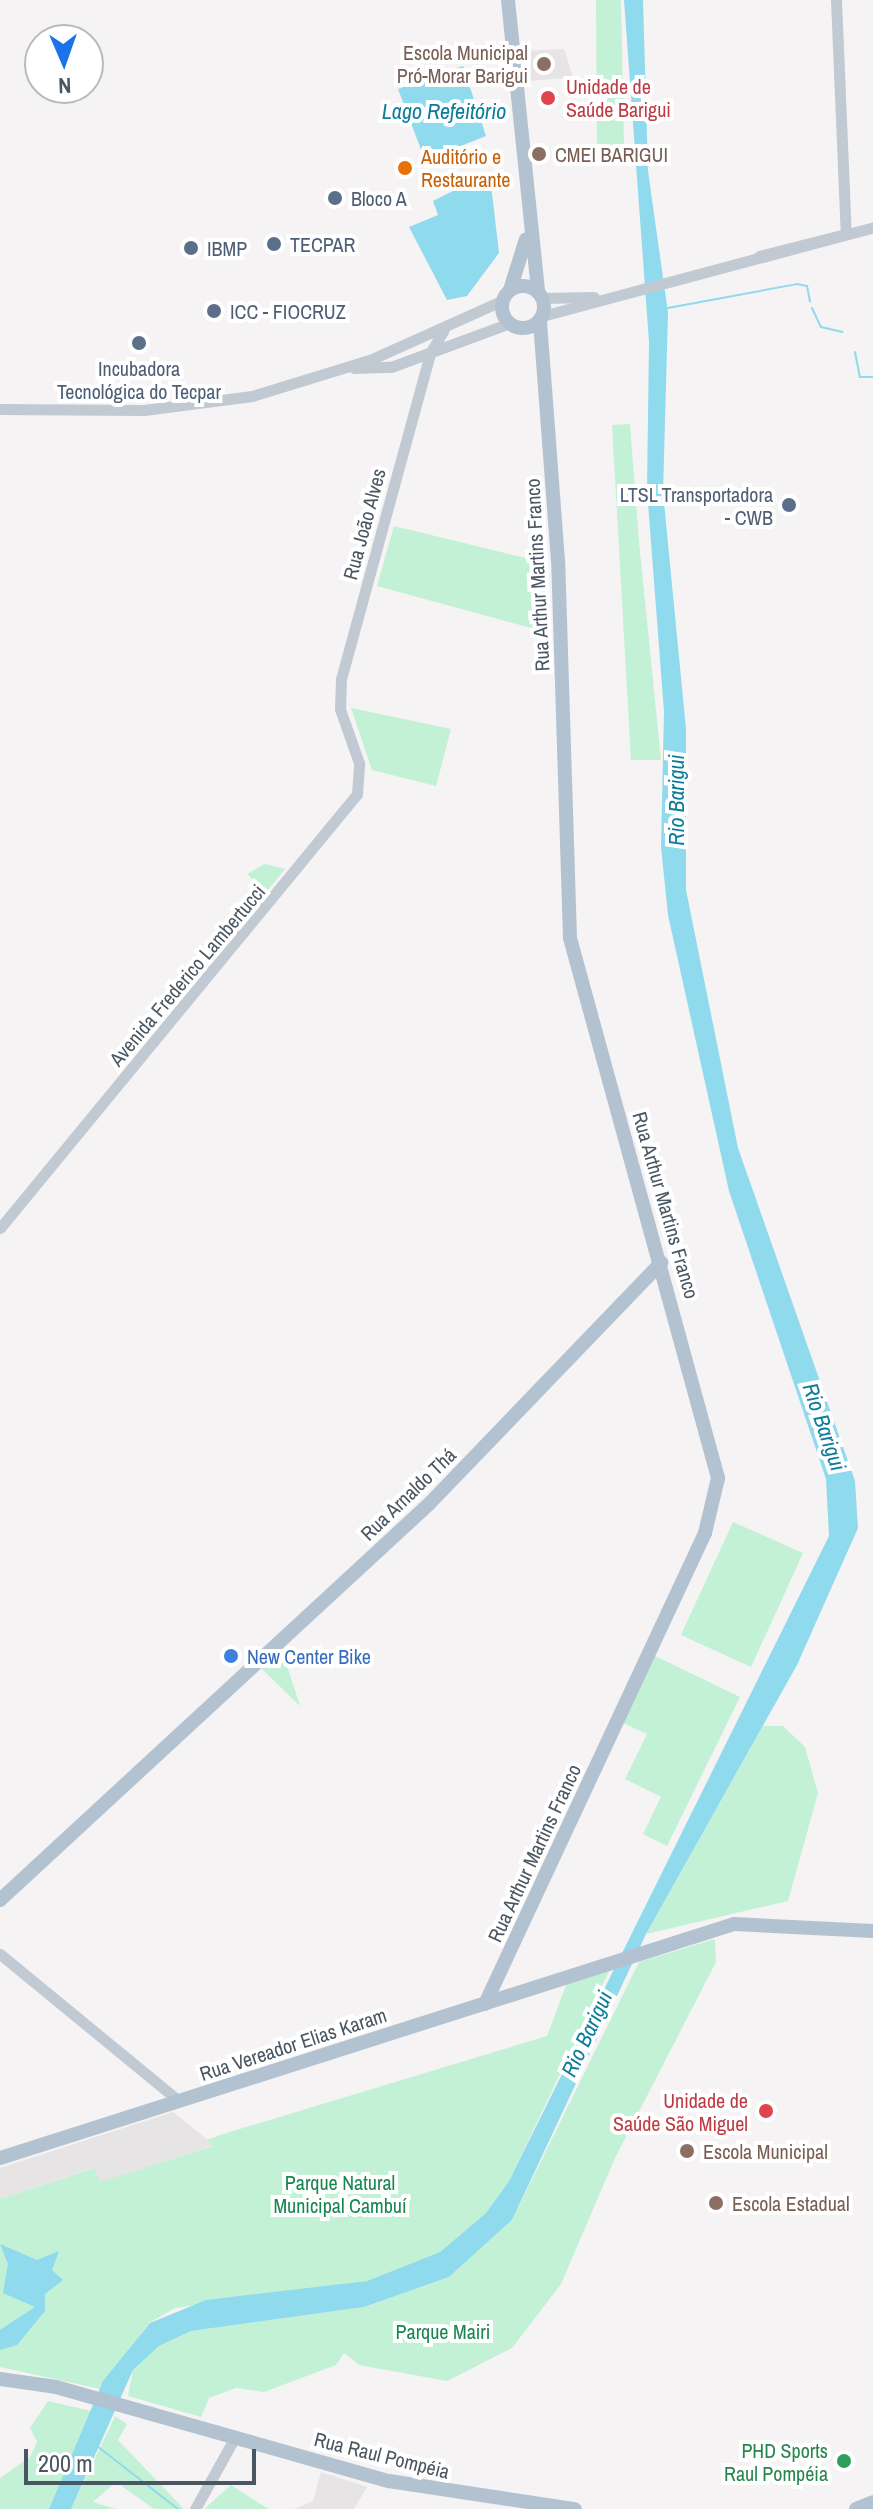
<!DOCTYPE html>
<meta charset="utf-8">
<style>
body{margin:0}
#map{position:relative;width:873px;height:2509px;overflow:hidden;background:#f5f3f3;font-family:"Archivo Narrow",sans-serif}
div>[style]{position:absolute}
.education>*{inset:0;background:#e6e4e5}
.green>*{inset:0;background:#c3f1d5}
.water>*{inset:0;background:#90daee}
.stream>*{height:2px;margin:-1px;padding:0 1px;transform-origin:1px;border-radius:1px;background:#90daee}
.minor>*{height:11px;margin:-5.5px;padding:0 5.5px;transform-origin:5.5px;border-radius:5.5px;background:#c1cad2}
.major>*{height:14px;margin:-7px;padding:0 7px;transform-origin:7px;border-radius:7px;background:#b3c2d1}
.major>.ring{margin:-7px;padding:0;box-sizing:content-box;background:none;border:14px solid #b3c2d1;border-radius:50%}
.dots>*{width:22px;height:22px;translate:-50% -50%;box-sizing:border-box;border:4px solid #fff;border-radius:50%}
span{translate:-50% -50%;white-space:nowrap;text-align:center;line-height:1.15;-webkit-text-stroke:8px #fff;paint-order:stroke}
.education-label{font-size:20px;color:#785e54}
.right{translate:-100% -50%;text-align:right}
.left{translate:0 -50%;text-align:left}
.health-label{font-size:20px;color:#be3a42}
.food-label{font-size:20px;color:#c56008}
.service-label{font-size:20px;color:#4e5e75}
.street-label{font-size:20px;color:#4a5661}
.shop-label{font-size:20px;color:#366cbe}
.park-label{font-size:20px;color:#17864f}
.leisure-label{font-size:20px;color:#27864d}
.water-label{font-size:22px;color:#0c7c9b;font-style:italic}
.north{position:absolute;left:24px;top:24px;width:80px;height:80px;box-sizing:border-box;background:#fff;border:2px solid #b7bbc0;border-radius:50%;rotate:178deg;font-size:22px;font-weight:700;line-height:32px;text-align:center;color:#4a5661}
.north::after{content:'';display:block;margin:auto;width:28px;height:36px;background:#1a73e8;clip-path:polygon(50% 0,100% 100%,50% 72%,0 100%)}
.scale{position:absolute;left:24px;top:2449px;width:232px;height:36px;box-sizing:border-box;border:4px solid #4a5661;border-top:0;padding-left:10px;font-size:24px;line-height:28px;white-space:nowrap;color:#4a5661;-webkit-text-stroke:6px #fff;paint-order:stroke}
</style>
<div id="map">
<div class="education">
<div style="clip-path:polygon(564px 49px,573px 77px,520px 82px,519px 51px)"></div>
<div style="clip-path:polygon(173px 2112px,214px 2145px,100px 2183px,94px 2168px,0 2199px,0 2168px)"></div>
<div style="clip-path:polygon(321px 2472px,367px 2487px,354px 2509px,294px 2509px,313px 2501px)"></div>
</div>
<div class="green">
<div style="clip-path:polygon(596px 0,621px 0,624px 145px,597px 146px)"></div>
<div style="clip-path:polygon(630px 424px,639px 542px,661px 760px,631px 760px,612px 425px)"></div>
<div style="clip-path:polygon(394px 526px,530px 559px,545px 572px,546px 632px,377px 586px)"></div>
<div style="clip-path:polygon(351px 708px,451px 729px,436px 786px,372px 770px)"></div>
<div style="clip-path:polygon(265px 864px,285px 869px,267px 891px,247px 874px)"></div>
<div style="clip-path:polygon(733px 1522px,803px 1553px,751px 1667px,681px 1635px)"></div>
<div style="clip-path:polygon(282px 1650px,300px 1706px,262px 1669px)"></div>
<div style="clip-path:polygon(655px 1656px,740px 1697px,667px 1846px,643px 1834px,661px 1797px,625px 1779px,647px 1734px,623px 1723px)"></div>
<div style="clip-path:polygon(763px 1726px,783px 1726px,805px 1747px,818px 1793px,788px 1901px,646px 1934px)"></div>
<div style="clip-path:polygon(715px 1939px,716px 1962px,615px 2158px,561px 2284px,512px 2348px,447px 2381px,359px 2365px,344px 2353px,336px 2365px,264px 2392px,236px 2388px,209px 2398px,201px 2417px,128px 2396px,133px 2370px,159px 2346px,191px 2331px,364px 2307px,449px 2277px,512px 2220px,639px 1962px)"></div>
<div style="clip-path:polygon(611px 1967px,509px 2181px,486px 2213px,440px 2252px,367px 2281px,175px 2308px,149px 2323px,100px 2389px,0 2367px,0 2199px,95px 2168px,100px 2182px,213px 2146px,207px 2140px,220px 2135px,547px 2036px,567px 1983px)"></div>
<div style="clip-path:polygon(48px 2401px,91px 2411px,49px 2509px,0 2509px,0 2478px,30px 2457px,37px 2442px,30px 2428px)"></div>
<div style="clip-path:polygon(115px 2416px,127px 2424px,118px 2440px,184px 2509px,154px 2509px,116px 2482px,93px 2502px,116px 2509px,71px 2509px)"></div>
<div style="clip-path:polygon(231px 2485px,254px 2500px,269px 2509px,204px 2509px)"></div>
</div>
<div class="water">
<div style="clip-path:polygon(624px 0,643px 0,648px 171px,668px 313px,663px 492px,686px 729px,686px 890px,738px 1148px,855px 1481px,858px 1528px,797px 1665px,646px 1934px,512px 2220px,449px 2277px,364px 2307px,191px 2331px,159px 2346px,133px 2370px,71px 2509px,49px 2509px,103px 2381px,150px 2323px,206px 2300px,367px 2281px,440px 2252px,486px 2213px,509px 2181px,829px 1536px,826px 1479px,729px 1191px,668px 915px,661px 847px,664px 712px,647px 490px,649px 342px)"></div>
<div style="clip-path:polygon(463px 66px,486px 136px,425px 160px,398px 89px)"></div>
<div style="clip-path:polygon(473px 181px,487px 181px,492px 193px,499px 253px,467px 296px,447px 300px,409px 227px,438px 215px,433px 201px)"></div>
<div style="clip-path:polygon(0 2244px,37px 2260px,59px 2251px,52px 2270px,63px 2280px,45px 2294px,45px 2311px,17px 2345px,0 2350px,0 2330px,35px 2307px,3px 2293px,8px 2264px)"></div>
</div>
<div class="stream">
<div style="left:668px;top:308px;width:131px;rotate:-10.5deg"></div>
<div style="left:797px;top:284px;width:10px;rotate:11deg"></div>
<div style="left:807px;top:286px;width:16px;rotate:79deg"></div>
<div style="left:812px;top:308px;width:21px;rotate:65deg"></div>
<div style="left:821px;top:327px;width:22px;rotate:13deg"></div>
<div style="left:855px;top:352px;width:25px;rotate:79deg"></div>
<div style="left:860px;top:377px;width:13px"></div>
<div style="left:97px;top:2446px;width:103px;rotate:37.9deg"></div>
</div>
<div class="minor">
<div style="left:836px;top:0;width:234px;rotate:87.6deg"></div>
<div style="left:759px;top:256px;width:90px;rotate:-14.2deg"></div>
<div style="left:542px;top:298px;width:52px;rotate:-1.1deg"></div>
<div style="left:542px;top:316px;width:343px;rotate:-15deg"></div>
<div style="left:354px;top:368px;width:37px;rotate:-2deg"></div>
<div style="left:391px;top:367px;width:127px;rotate:-20.3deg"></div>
<div style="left:0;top:409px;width:144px;rotate:0.4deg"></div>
<div style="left:144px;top:410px;width:109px;rotate:-7.4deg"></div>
<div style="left:252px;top:396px;width:126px;rotate:-17.1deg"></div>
<div style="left:372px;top:359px;width:144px;rotate:-24.2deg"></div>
<div style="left:0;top:1228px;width:562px;rotate:-50.56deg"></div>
<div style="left:357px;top:794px;width:31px;rotate:-86deg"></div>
<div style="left:359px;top:763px;width:57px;rotate:-109.4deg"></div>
<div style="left:340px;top:709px;width:30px;rotate:-88deg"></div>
<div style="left:341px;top:679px;width:338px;rotate:-74.7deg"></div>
<div style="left:430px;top:353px;width:26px;rotate:-59deg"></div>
<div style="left:0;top:1954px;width:232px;rotate:39.4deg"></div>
<div style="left:195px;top:2509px;width:82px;rotate:-60.9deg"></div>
</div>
<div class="major">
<div style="left:508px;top:0;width:294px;rotate:84.1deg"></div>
<div class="ring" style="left:502px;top:286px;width:28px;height:28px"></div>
<div style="left:510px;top:290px;width:53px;rotate:-72.6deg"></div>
<div style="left:0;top:1900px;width:584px;rotate:-42.71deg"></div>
<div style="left:429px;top:1504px;width:335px;rotate:-46.1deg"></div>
<div style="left:485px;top:2004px;width:520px;rotate:-64.96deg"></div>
<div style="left:705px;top:1533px;width:57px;rotate:-76.7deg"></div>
<div style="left:718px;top:1478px;width:560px;rotate:-105.33deg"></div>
<div style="left:570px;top:938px;width:377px;rotate:-91.8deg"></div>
<div style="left:558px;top:561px;width:242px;rotate:-94.3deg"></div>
<div style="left:0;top:2158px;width:770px;rotate:-17.68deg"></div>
<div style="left:734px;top:1924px;width:139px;rotate:2.9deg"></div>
<div style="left:0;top:2379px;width:57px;rotate:8.1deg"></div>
<div style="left:56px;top:2387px;width:346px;rotate:15.8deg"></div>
<div style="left:389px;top:2481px;width:188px;rotate:8.6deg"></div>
<div style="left:856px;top:2509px;width:18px;rotate:-22deg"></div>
</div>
<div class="dots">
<div style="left:544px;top:64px;background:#8d6e63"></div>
<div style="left:548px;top:98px;background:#e0444e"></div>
<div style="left:539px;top:154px;background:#8d6e63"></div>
<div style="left:405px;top:168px;background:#e8710a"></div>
<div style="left:335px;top:198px;background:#5c6f8a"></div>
<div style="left:274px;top:244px;background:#5c6f8a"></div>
<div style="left:191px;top:248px;background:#5c6f8a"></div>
<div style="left:214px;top:311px;background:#5c6f8a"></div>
<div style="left:139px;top:343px;background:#5c6f8a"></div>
<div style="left:789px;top:505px;background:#5c6f8a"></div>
<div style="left:231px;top:1656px;background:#3f7fe0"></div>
<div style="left:766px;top:2111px;background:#e0444e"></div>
<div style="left:687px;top:2151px;background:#8d6e63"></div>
<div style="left:716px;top:2203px;background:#8d6e63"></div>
<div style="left:844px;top:2461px;background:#2e9e5b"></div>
</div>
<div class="education-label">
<span class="right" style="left:528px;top:64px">Escola Municipal<br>Pró-Morar Barigui</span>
<span class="left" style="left:555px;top:154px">CMEI BARIGUI</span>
<span class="left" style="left:703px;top:2151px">Escola Municipal</span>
<span class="left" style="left:732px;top:2203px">Escola Estadual</span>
</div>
<div class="health-label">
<span class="left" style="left:566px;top:98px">Unidade de<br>Saúde Barigui</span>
<span class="right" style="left:748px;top:2112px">Unidade de<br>Saúde São Miguel</span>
</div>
<div class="food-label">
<span class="left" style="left:421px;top:168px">Auditório e<br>Restaurante</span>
</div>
<div class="service-label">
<span class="left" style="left:351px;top:198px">Bloco A</span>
<span class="left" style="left:290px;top:244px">TECPAR</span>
<span class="left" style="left:207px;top:248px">IBMP</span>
<span class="left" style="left:230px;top:311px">ICC - FIOCRUZ</span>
<span style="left:139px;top:380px">Incubadora<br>Tecnológica do Tecpar</span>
<span class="right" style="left:773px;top:506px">LTSL Transportadora<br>- CWB</span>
</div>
<div class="street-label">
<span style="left:364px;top:524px;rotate:-75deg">Rua João Alves</span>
<span style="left:537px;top:575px;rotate:-93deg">Rua Arthur Martins Franco</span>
<span style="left:187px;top:975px;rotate:-50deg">Avenida Frederico Lambertucci</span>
<span style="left:666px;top:1205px;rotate:74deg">Rua Arthur Martins Franco</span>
<span style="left:408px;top:1494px;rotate:-44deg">Rua Arnaldo Thá</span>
<span style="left:534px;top:1853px;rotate:-65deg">Rua Arthur Martins Franco</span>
<span style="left:293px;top:2044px;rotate:-18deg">Rua Vereador Elias Karam</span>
<span style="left:382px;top:2455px;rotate:14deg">Rua Raul Pompéia</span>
</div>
<div class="shop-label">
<span class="left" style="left:247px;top:1656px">New Center Bike</span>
</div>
<div class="park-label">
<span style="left:340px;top:2194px">Parque Natural<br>Municipal Cambuí</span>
<span style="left:443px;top:2331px">Parque Mairi</span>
</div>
<div class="leisure-label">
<span class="right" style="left:828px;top:2462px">PHD Sports<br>Raul Pompéia</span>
</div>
<div class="water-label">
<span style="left:444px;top:112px">Lago Refeitório</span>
<span style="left:677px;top:800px;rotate:-90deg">Rio Barigui</span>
<span style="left:824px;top:1427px;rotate:71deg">Rio Barigui</span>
<span style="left:587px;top:2034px;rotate:-65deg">Rio Barigui</span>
</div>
<div class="north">N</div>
<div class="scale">200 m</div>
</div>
